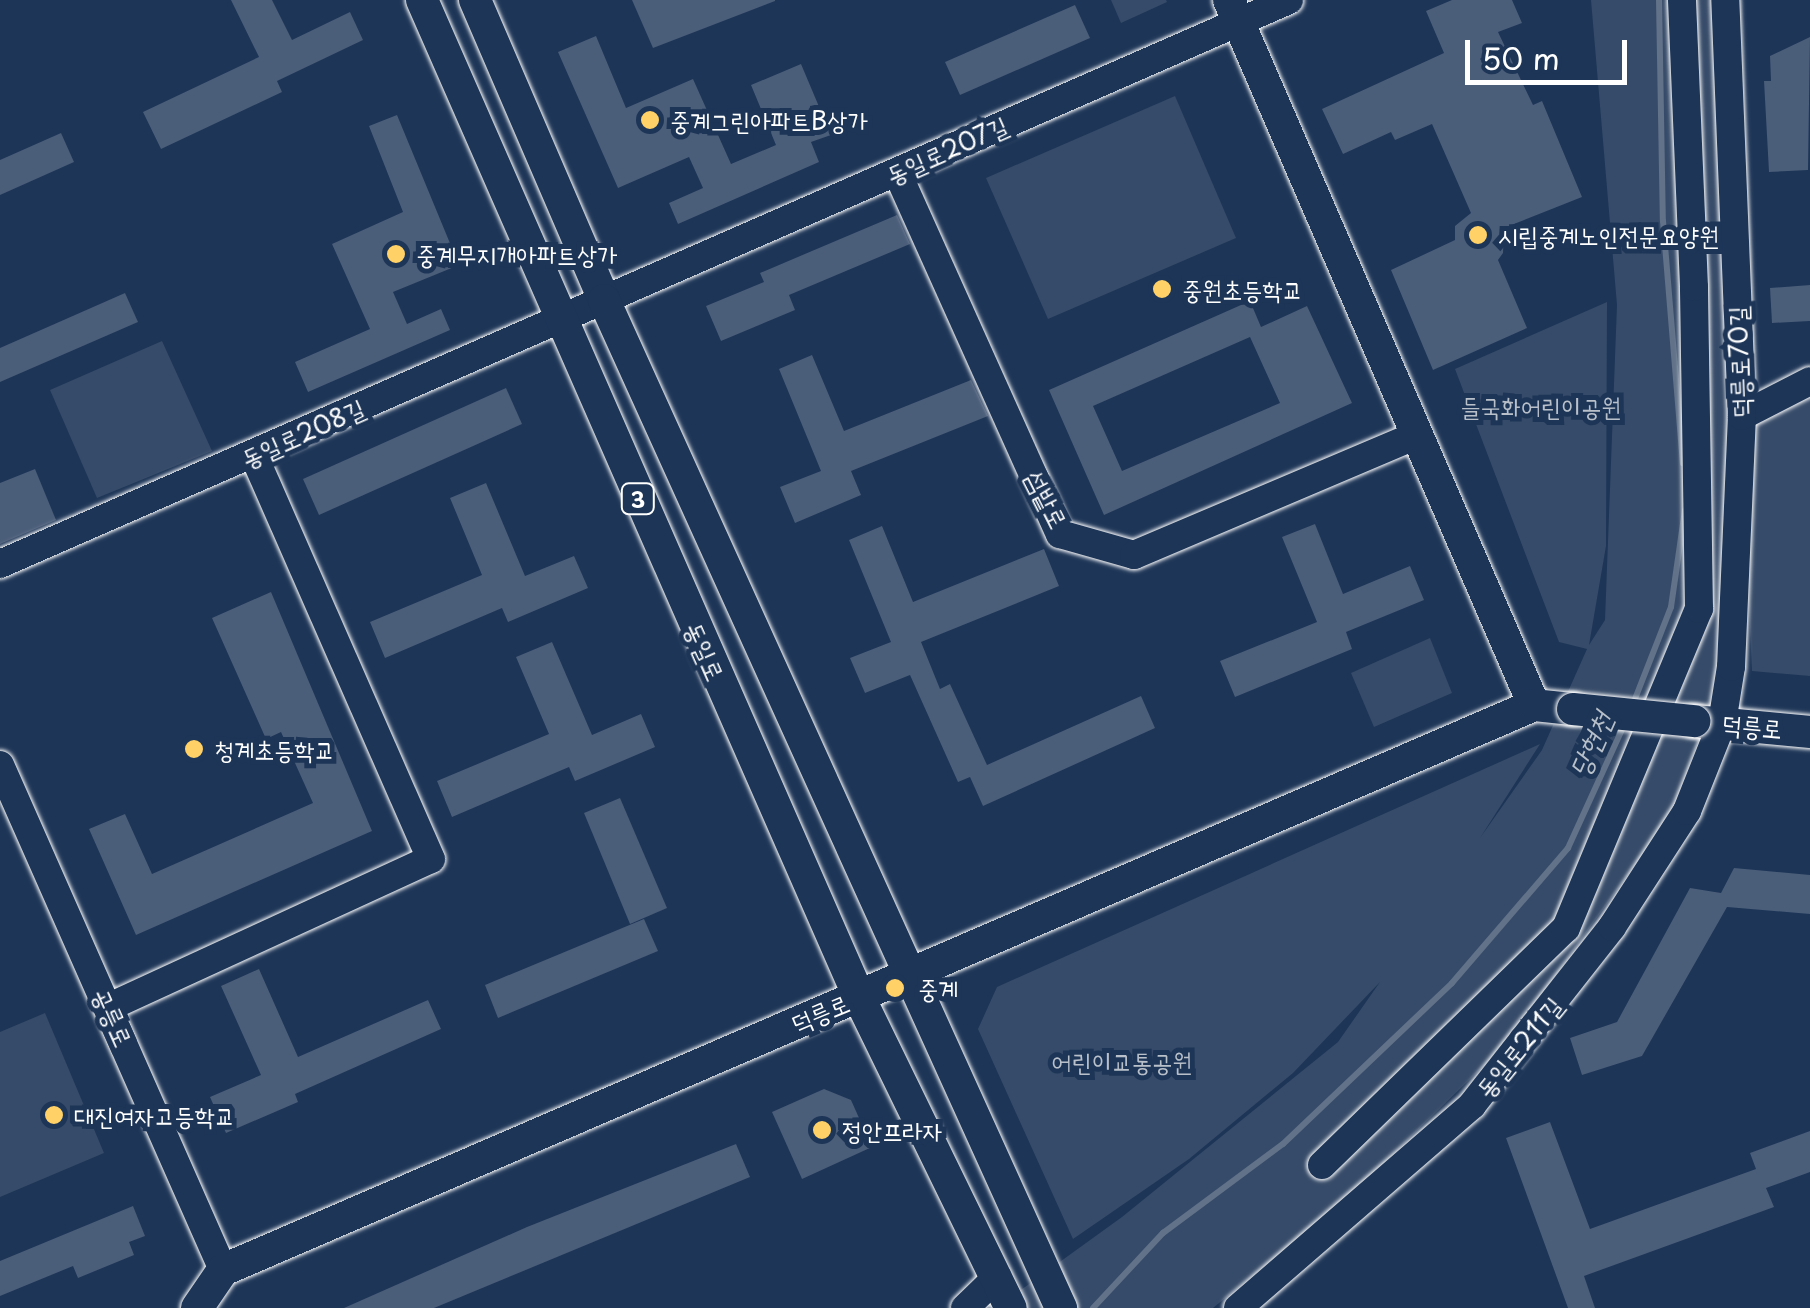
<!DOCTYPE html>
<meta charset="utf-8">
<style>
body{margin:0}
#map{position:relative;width:1810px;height:1308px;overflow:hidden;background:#1d3557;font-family:"Playpen Sans","Poor Story",sans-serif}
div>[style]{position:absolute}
.green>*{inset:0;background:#364b69}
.stream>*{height:6px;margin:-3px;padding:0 3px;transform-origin:3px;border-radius:3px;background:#617289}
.building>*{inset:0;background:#4a5d79}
.roads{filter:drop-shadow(0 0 2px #fff) drop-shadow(0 0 2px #fff)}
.minor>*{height:28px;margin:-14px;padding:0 14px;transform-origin:14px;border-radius:14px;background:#1d3557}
.major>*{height:32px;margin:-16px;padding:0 16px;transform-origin:16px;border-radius:16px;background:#1d3557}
.bridges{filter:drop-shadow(0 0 2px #fff) drop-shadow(0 0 2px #fff)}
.major-bridge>*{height:32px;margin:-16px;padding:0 16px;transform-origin:16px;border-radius:16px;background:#1d3557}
.dots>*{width:28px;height:28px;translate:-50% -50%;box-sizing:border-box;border:5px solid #1d3557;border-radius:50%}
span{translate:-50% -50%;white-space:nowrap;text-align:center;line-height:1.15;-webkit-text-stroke:10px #1d3557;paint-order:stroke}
.shield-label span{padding:2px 8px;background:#1d3557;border:2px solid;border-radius:8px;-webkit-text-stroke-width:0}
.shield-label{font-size:22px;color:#fff;font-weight:700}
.poi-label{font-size:25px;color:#fff}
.left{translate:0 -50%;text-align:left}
.street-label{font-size:25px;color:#fff}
.park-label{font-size:25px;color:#b9c0ca}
.water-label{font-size:28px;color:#b8c0ca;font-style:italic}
.scale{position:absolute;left:1465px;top:40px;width:162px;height:45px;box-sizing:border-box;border:5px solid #fff;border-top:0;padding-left:12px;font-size:30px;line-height:35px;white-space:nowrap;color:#fff;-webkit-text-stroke:8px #1d3557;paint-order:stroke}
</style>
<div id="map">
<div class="green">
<div style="clip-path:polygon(1111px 0,1166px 0,1167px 2px,1121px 23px)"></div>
<div style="clip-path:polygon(1591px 0,1712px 0,1730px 416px,1715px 695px,1671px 815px,1505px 1045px,1352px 1194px,1213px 1308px,996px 1308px,1122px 1217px,1338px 1042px,1380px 982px,1293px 1073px,1189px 1159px,1073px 1239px,978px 1029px,997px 987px,1540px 744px,1480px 838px,1542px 750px,1587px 649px,1559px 642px,1455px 369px,1607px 302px,1606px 546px,1589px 645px,1605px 620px,1617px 305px)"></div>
<div style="clip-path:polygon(1175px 96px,1236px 238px,1048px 319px,986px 178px)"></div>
<div style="clip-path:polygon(162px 341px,212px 451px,97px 498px,50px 390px)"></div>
<div style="clip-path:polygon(1810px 397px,1810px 676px,1752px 671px,1741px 432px)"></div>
<div style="clip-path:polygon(1430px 638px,1452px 693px,1374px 727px,1351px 673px)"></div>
<div style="clip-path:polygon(45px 1013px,104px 1153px,0 1197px,0 1032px)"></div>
</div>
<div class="stream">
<div style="left:1659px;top:0;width:221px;rotate:89deg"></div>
<div style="left:1663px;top:221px;width:243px;rotate:85.3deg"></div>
<div style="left:1633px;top:704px;width:104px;rotate:-68.6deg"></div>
<div style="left:1671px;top:607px;width:98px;rotate:-81.8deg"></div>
<div style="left:1093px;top:1308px;width:103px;rotate:-47deg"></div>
<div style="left:1163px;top:1233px;width:149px;rotate:-36.6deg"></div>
<div style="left:1283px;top:1144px;width:233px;rotate:-43.6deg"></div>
<div style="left:1452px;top:983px;width:178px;rotate:-49.3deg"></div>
<div style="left:1568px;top:848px;width:135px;rotate:-65.5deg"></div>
</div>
<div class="building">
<div style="clip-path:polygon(231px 0,272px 0,292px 40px,350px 12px,363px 40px,277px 81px,282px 92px,161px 149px,143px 112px,259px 57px)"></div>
<div style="clip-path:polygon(632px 0,775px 0,775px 1px,653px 48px)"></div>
<div style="clip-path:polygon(1452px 0,1512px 0,1522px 23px,1498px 32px,1533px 105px,1542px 101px,1582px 197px,1504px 228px,1503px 253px,1498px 260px,1527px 328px,1433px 370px,1391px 270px,1455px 240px,1455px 226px,1471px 213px,1432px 124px,1395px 140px,1391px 132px,1343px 154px,1322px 109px,1444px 53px,1426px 11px)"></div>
<div style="clip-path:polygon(1075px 5px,1090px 38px,960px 95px,945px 62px)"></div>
<div style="clip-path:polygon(596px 36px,626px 108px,693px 79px,731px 164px,776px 145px,751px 85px,801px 64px,831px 135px,811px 142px,819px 162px,678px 224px,669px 203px,703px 188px,689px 157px,618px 188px,558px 52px)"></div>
<div style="clip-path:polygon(1810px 37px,1808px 170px,1769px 172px,1764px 81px,1771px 81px,1770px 56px)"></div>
<div style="clip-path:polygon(397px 115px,459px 265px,393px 292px,407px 324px,441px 309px,450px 330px,308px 392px,295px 362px,370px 329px,332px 244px,403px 212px,369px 126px)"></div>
<div style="clip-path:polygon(61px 133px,74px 162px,0 195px,0 160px)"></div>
<div style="clip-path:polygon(897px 215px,910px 244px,789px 295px,795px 310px,721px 341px,706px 306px,764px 282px,760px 273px)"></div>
<div style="clip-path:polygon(1810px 285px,1810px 321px,1772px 323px,1770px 288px)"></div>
<div style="clip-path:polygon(125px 293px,138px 322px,0 382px,0 348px)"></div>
<div style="clip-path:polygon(evenodd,1250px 301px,1261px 327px,1307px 306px,1352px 403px,1104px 515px,1049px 390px,1250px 301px,1250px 337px,1280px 403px,1122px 471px,1093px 406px,1250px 337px)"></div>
<div style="clip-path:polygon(812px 355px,844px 431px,971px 380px,988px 416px,851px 471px,861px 495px,795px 523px,780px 487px,821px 471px,779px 369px)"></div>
<div style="clip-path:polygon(506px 388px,522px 424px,319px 515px,303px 479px)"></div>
<div style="clip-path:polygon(35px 469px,56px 520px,0 544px,0 483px)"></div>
<div style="clip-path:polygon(486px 483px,525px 576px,574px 556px,588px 588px,508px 622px,502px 608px,385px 658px,370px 622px,482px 575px,450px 498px)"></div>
<div style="clip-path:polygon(1315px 524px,1343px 594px,1410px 566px,1424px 600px,1346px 632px,1352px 649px,1235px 697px,1220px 661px,1317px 622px,1282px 537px)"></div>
<div style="clip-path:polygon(882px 526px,913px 602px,1044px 549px,1059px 586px,921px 642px,940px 689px,950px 684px,987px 765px,1141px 696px,1155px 728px,983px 806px,970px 777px,958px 782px,910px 675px,865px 693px,850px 658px,891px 642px,849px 540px)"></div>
<div style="clip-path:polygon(271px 592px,372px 831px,136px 935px,89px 829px,125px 814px,152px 874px,313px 803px,281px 732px,266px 739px,212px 618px)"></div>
<div style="clip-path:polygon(552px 642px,592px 735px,641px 714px,655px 747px,575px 781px,569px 767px,452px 817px,437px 781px,549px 734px,516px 657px)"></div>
<div style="clip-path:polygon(620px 798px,667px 908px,630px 924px,584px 813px)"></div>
<div style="clip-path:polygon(1734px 868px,1810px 875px,1810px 914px,1727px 907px,1642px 1056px,1582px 1075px,1570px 1038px,1617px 1022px,1690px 888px,1721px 893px)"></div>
<div style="clip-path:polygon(644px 919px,658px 951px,498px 1018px,485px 985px)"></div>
<div style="clip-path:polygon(259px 969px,298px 1057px,428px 1000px,441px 1029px,295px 1094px,298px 1102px,226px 1133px,210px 1097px,261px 1075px,221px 986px)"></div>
<div style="clip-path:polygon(824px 1089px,851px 1100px,872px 1147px,802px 1179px,772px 1112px)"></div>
<div style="clip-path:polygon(1550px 1122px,1590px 1229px,1756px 1169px,1750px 1153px,1810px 1131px,1810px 1172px,1766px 1188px,1774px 1207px,1584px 1276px,1595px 1308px,1568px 1308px,1506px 1138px)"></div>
<div style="clip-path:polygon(736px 1144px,750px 1177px,434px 1308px,344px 1308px,527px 1227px)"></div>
<div style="clip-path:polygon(133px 1206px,145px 1236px,129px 1242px,134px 1255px,78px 1278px,73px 1266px,0 1296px,0 1261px)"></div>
</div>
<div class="roads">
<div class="minor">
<div style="left:897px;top:172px;width:397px;rotate:65.8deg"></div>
<div style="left:1060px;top:534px;width:77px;rotate:15.8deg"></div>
<div style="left:1134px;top:555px;width:307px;rotate:-23deg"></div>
<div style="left:1742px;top:416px;width:76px;rotate:-27.2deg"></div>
<div style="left:0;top:564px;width:1407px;rotate:-23.63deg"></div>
<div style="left:0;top:765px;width:552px;rotate:66.17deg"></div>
<div style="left:109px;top:1007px;width:354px;rotate:-24.7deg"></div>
<div style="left:431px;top:859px;width:441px;rotate:-113.7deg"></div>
<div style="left:1322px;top:1165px;width:340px;rotate:-44.2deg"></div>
<div style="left:1566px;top:928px;width:346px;rotate:-67.4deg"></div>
<div style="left:1699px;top:609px;width:322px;rotate:-90.9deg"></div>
<div style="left:1694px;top:287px;width:287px;rotate:-92.4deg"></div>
<div style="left:965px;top:1308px;width:45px;rotate:-44.1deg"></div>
<div style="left:1238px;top:1308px;width:310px;rotate:-40.9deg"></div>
<div style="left:1472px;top:1105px;width:226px;rotate:-51.8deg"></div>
<div style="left:1612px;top:927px;width:138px;rotate:-57.1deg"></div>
<div style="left:1687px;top:811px;width:95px;rotate:-68.3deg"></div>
<div style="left:1722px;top:723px;width:57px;rotate:-80.9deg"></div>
<div style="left:1731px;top:667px;width:251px;rotate:-87.5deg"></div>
<div style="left:1742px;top:416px;width:416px;rotate:-92.3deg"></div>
</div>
<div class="major">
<div style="left:422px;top:0;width:1089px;rotate:66.33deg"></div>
<div style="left:859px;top:997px;width:346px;rotate:64deg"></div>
<div style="left:475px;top:0;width:327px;rotate:66.7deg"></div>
<div style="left:604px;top:300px;width:1107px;rotate:65.61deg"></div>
<div style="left:1229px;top:0;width:768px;rotate:66.61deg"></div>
<div style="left:1694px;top:721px;width:117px;rotate:5.4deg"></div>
<div style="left:197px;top:1308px;width:46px;rotate:-55.6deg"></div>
<div style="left:223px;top:1270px;width:1428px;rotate:-23.31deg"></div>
<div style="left:1534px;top:705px;width:39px;rotate:6deg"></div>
</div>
</div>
<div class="bridges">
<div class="major-bridge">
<div style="left:1573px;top:709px;width:122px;rotate:5.7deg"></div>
</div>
</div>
<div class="dots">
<div style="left:650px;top:120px;background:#ffd166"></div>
<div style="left:1478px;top:235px;background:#ffd166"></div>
<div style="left:396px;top:254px;background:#ffd166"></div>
<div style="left:1162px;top:289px;background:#ffd166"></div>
<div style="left:194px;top:749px;background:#ffd166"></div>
<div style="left:895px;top:988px;background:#ffd166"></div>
<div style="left:54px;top:1115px;background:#ffd166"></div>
<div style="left:822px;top:1130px;background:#ffd166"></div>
</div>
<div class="shield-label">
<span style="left:638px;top:499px">3</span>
</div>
<div class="poi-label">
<span class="left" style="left:670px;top:120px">중계그린아파트B상가</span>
<span class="left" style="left:1498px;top:235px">시립중계노인전문요양원</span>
<span class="left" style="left:416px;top:254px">중계무지개아파트상가</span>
<span class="left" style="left:1182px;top:289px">중원초등학교</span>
<span class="left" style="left:214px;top:749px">청계초등학교</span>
<span class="left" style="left:918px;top:988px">중계</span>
<span class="left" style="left:74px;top:1115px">대진여자고등학교</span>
<span class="left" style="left:842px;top:1130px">정안프라자</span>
</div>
<div class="street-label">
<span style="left:947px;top:150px;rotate:-24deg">동일로207길</span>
<span style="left:1739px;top:362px;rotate:-92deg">덕릉로70길</span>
<span style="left:303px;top:433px;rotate:-24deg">동일로208길</span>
<span style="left:1047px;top:499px;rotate:63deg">섬밭로</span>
<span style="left:705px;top:651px;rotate:66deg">동일로</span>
<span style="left:1752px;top:726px;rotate:5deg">덕릉로</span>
<span style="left:820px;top:1013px;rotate:-23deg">덕릉로</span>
<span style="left:113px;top:1017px;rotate:66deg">공릉로</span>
<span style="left:1519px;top:1047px;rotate:-51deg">동일로211길</span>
</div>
<div class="park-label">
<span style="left:1541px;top:406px">들국화어린이공원</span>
<span style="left:1122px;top:1061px">어린이교통공원</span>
</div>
<div class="water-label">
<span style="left:1590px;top:744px;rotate:-66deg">당현천</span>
</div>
<div class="scale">50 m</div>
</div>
